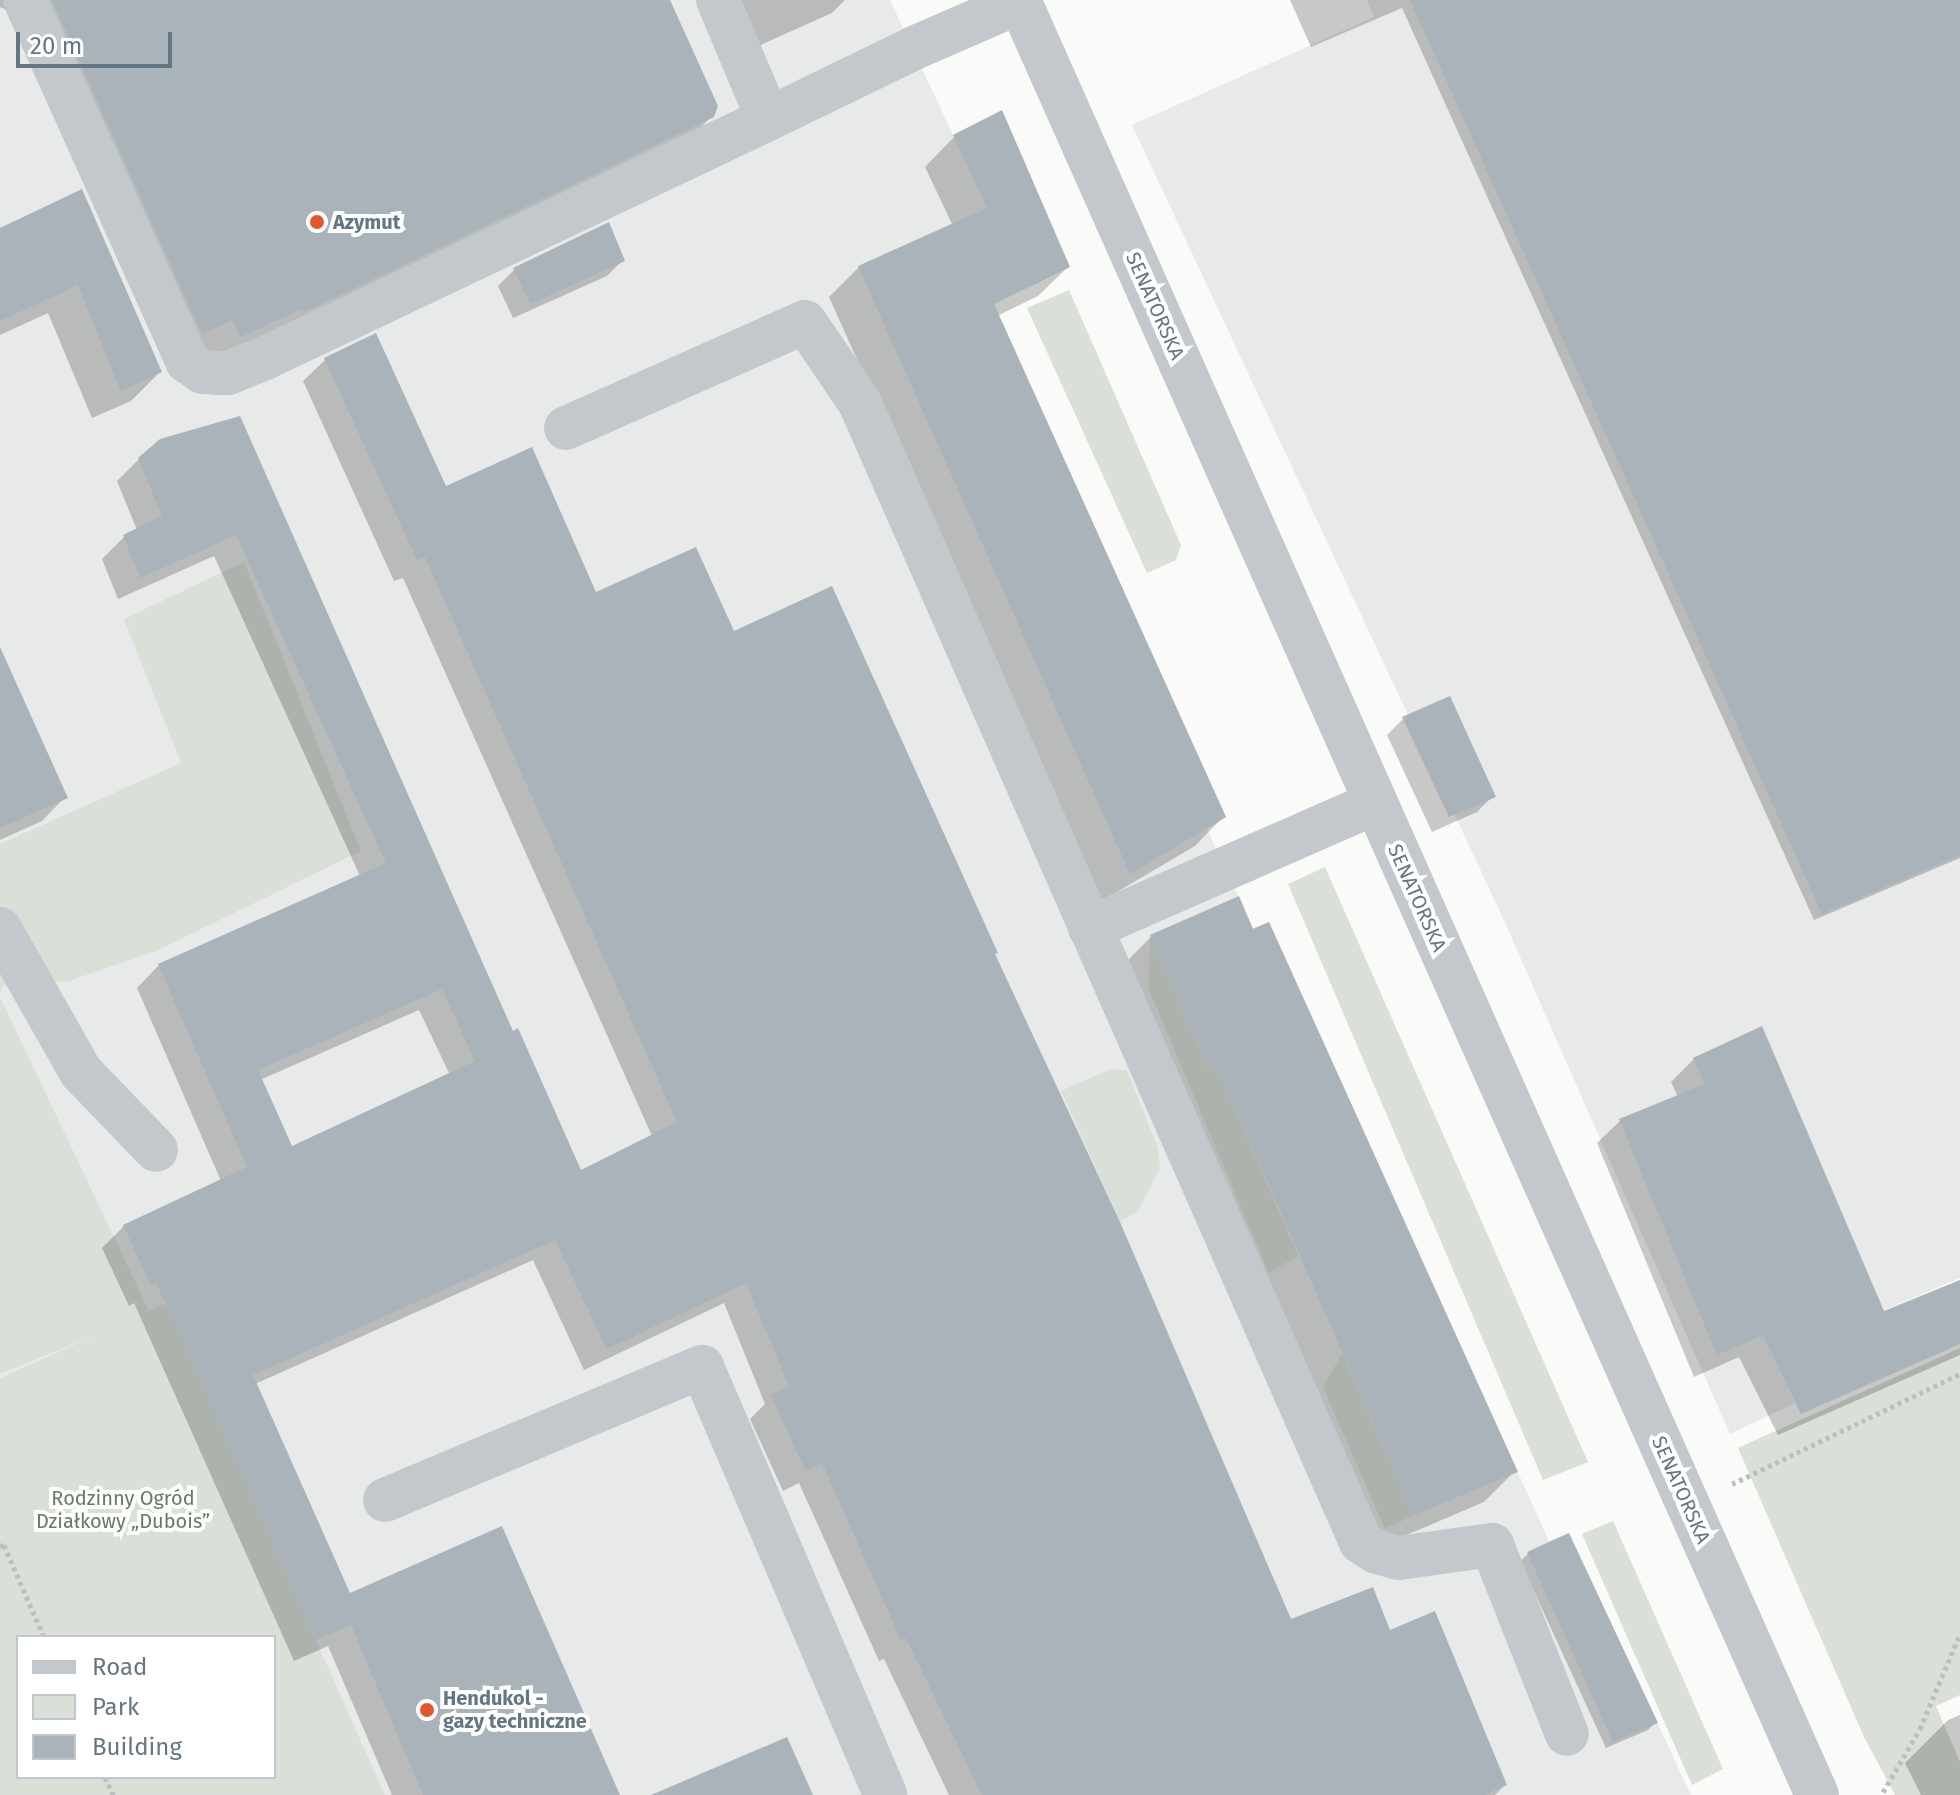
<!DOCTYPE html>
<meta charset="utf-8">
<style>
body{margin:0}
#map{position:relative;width:1960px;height:1795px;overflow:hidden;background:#fafaf8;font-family:"Fira Sans",sans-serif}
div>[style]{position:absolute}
.built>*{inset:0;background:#e8e9e9}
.green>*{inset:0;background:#dadfd7}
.shadow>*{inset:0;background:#0003}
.building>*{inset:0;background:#aab3b9}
.path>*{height:5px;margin-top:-2.5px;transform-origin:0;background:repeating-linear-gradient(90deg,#bbbfc2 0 4px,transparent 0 8px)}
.minor>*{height:44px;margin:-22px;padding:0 22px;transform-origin:22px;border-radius:22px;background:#c3c8cc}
.dots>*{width:22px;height:22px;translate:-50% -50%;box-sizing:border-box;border:4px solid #fff;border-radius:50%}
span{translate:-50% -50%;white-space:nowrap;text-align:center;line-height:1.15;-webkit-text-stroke:8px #fff;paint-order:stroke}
.poi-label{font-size:20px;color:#657683;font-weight:700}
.left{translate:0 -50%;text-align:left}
.street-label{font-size:20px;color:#657683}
.park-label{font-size:20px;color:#687a64}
.legend{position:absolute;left:16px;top:1635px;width:260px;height:144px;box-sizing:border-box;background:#fff;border:2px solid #c1c8cd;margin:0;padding:10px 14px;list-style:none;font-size:24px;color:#657683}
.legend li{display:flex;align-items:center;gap:16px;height:40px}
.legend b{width:40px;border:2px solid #c1c8cd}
.scale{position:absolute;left:16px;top:32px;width:156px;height:36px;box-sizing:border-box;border:4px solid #657683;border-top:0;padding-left:10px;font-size:24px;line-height:28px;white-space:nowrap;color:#657683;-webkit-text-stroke:6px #fff;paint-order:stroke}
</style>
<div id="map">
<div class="built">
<div style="clip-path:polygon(0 0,890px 0,953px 135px,1002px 111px,1070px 267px,994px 304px,1226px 817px,1207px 829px,1253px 928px,1269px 922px,1549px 1541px,1569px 1533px,1691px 1795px,385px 1795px,166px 1304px,0 1378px)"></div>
<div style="clip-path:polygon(1367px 0,1960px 0,1960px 1278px,1774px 1357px,1795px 1403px,1730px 1434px,1502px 916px,1132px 125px,1374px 17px)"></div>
</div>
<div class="green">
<div style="clip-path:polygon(1069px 290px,1181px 545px,1176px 560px,1147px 573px,1027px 308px)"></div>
<div style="clip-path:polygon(244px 562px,361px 851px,156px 951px,69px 981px,3px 986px,0 993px,0 844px,181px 763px,124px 619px)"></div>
<div style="clip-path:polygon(1325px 867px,1588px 1462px,1543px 1480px,1288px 884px)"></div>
<div style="clip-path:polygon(1150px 935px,1208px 1068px,1216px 1065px,1298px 1256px,1269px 1273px,1149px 990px)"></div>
<div style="clip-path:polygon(evenodd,0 997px,149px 1311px,166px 1303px,385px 1795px,0 1795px,0 1378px,98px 1334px,0 1374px,0 997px,18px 1637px,274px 1637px,274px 1777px,18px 1777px,18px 1637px)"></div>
<div style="clip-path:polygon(1111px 1069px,1127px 1071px,1158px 1148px,1160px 1168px,1138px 1211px,1120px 1222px,1061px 1091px)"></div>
<div style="clip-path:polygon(1960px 1348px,1960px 1695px,1936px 1706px,1960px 1762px,1960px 1795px,1895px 1795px,1864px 1737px,1738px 1448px)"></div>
<div style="clip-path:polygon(1342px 1354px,1414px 1515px,1385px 1529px,1323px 1387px)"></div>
<div style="clip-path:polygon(1613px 1521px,1723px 1769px,1692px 1785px,1582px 1534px)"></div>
</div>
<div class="shadow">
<div style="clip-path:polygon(0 0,668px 0,712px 116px,680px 148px,209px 367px,9px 11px,0 7px)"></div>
<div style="clip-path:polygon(724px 0,845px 0,832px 13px,747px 51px)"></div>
<div style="clip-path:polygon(1290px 0,1960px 0,1960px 858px,1814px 920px,1402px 8px,1311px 47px)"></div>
<div style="clip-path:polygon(954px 137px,1068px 267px,1038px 296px,997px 316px,1224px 816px,1195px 846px,1100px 902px,829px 297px,859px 267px,953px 226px,925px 167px)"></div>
<div style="clip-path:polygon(81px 191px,160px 372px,131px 401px,92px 418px,48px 313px,0 335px,0 230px)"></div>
<div style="clip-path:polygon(623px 260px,607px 276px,513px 318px,498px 286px,514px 270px)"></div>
<div style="clip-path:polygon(evenodd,326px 359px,445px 488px,595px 595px,733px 634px,993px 955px,1290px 1622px,1389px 1632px,1505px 1785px,1495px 1795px,949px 1795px,884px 1659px,879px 1661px,799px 1483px,783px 1491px,750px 1419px,765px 1404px,724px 1303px,584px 1370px,533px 1260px,255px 1384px,349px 1596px,618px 1795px,392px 1795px,328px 1646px,294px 1661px,134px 1303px,129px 1306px,102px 1248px,124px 1226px,221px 1181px,137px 988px,159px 965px,360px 876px,214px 556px,118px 599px,102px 559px,124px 537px,137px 530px,117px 481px,139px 459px,239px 419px,512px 1034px,580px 1173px,652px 1136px,403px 578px,394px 581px,303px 381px,326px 359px,419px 1010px,450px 1075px,291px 1148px,260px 1080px,419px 1010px)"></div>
<div style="clip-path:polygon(0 652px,65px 797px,42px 821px,0 840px)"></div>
<div style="clip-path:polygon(1403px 719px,1493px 796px,1477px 812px,1432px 832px,1387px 735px)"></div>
<div style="clip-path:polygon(1152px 936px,1515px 1471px,1484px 1502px,1383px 1545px,1120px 968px)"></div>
<div style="clip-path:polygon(1694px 1059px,1883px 1314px,1960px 1282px,1960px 1355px,1778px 1435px,1739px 1357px,1694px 1377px,1597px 1143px,1620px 1121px,1678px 1097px,1671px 1082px)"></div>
<div style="clip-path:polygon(1528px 1554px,1656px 1722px,1648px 1730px,1606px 1748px,1520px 1561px)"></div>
<div style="clip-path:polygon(1960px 1715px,1960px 1795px,1921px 1795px,1905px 1763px,1948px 1720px)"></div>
</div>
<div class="building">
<div style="clip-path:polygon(52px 0,670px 0,718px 106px,714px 117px,304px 312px,302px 309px,240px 337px,232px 320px,202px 334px)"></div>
<div style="clip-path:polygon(1410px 0,1960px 0,1960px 855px,1822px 914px)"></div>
<div style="clip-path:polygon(1002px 110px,1070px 267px,994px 304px,1226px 817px,1130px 874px,858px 266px,987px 208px,953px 135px)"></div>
<div style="clip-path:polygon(82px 189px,162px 372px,121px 391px,78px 285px,0 321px,0 228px)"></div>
<div style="clip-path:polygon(609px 222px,625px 261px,530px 304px,513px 268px)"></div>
<div style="clip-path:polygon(evenodd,376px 333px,446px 486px,532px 447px,596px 592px,696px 547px,734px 631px,832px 586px,998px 953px,995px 954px,1120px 1222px,1291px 1619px,1373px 1587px,1390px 1630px,1435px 1611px,1507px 1785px,1484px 1795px,982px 1795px,906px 1638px,901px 1640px,822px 1463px,805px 1470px,771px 1395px,789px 1386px,746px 1283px,607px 1349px,555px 1240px,253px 1375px,350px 1593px,502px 1526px,620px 1795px,423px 1795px,351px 1625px,316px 1640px,156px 1283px,151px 1285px,123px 1225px,247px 1167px,158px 964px,386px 863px,236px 535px,140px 578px,123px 535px,162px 516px,138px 458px,160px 439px,240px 416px,513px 1031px,518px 1028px,581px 1170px,677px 1122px,425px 557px,417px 560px,324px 358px,376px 333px,442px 989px,475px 1061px,292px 1146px,258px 1070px,442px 989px)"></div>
<div style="clip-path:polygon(0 647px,68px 798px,0 828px)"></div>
<div style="clip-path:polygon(1450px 696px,1496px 797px,1449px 817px,1402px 717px)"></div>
<div style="clip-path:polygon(1239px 896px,1253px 929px,1269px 922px,1518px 1472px,1414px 1515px,1216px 1065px,1209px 1069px,1150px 935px)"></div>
<div style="clip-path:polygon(1762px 1026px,1884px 1311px,1960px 1280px,1960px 1344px,1801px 1414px,1763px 1335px,1717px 1355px,1619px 1119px,1705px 1084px,1693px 1058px)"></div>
<div style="clip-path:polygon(1569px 1533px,1658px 1723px,1613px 1742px,1527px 1552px)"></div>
<div style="clip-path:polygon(787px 1737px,813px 1795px,651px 1795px)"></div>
</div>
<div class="path">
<div style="left:1732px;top:1484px;width:253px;rotate:-25.8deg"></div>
<div style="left:0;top:1546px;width:4px;rotate:-14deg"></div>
<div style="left:4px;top:1545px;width:100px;rotate:66.5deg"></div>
<div style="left:105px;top:1777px;width:20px;rotate:66deg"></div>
<div style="left:1883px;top:1792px;width:73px;rotate:-59.6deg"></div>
<div style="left:1920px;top:1729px;width:103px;rotate:-67.2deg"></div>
</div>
<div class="minor">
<div style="left:25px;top:0;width:396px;rotate:65.8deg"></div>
<div style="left:187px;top:361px;width:19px;rotate:35deg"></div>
<div style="left:203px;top:372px;width:13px;rotate:4deg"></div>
<div style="left:216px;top:373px;width:12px"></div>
<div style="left:228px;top:373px;width:40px;rotate:-22deg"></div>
<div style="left:265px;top:358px;width:557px;rotate:-25.41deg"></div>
<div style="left:768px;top:119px;width:129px;rotate:-112.8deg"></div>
<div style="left:1019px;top:0;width:1964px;rotate:66.03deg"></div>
<div style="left:768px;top:119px;width:162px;rotate:-25.9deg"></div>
<div style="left:914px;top:48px;width:116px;rotate:-23.5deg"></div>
<div style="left:566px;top:428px;width:261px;rotate:-23.9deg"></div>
<div style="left:805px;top:322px;width:98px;rotate:55.8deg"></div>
<div style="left:860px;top:403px;width:1244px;rotate:66.26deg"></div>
<div style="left:1361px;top:1542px;width:19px;rotate:32deg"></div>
<div style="left:1377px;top:1552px;width:23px;rotate:15deg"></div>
<div style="left:1399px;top:1558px;width:94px;rotate:-8deg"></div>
<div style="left:1492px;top:1545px;width:203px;rotate:68.4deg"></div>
<div style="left:1090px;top:928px;width:311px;rotate:-23.7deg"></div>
<div style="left:0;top:929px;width:164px;rotate:60.5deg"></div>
<div style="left:81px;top:1072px;width:108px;rotate:46.1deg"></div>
<div style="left:385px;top:1500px;width:344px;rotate:-22.8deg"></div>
<div style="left:702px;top:1367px;width:465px;rotate:66.8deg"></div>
</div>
<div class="dots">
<div style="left:317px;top:222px;background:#e4572e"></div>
<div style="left:427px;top:1710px;background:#e4572e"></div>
</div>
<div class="poi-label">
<span class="left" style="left:333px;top:222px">Azymut</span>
<span class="left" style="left:443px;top:1710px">Hendukol -<br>gazy techniczne</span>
</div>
<div class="street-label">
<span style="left:1155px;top:306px;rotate:66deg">SENATORSKA</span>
<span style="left:1417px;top:898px;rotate:66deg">SENATORSKA</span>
<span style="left:1681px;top:1490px;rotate:66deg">SENATORSKA</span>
</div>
<div class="park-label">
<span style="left:123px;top:1510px">Rodzinny Ogród<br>Działkowy „Dubois”</span>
</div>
<ul class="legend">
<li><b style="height:10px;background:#c3c8cc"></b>Road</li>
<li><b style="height:22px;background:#dadfd7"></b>Park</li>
<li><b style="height:22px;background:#aab3b9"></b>Building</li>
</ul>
<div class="scale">20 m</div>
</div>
